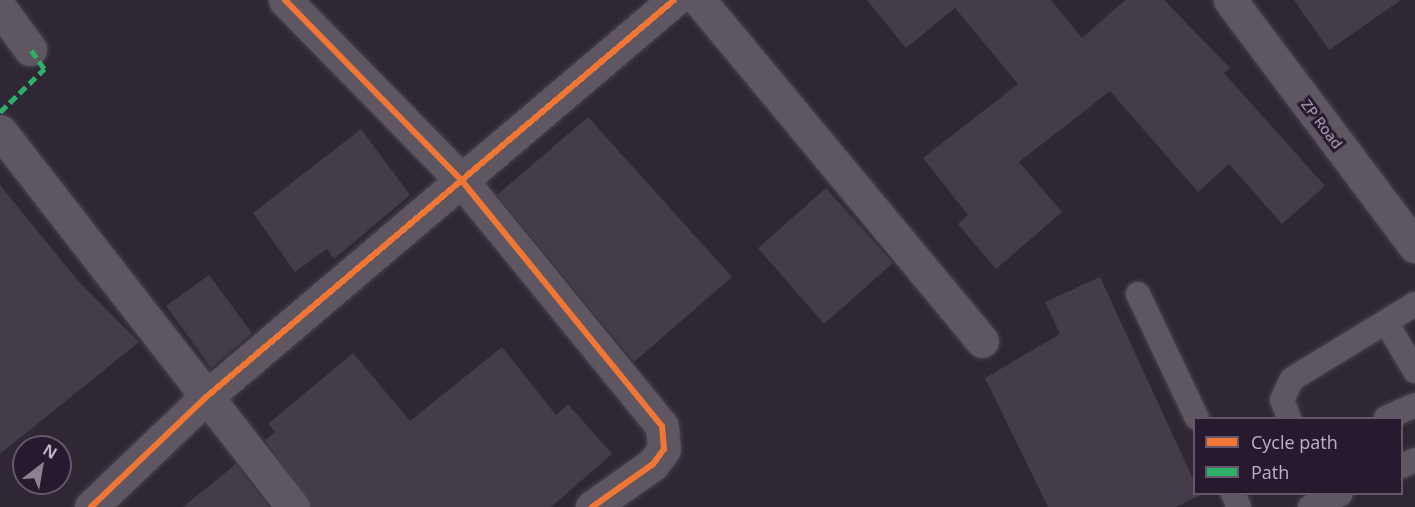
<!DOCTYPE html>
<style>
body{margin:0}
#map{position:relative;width:1415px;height:507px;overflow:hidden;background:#2f2733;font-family:"Open Sans",sans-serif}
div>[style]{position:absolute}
.building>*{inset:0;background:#443c49}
.roads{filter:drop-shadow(0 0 2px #49434d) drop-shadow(0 0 2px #49434d)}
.service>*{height:24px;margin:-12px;padding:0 12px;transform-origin:12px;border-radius:12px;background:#5e5762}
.minor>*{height:33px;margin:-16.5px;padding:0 16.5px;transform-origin:16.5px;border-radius:16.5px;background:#5e5762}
.tertiary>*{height:33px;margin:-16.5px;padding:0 16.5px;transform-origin:16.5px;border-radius:16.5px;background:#5e5762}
.quiet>*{height:4.5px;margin-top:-2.25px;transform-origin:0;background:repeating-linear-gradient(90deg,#2db169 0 9px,transparent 0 13.5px)}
.cycleway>*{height:6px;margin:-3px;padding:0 3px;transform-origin:3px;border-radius:3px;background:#f07635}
span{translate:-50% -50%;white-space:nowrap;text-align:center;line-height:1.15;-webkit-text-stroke:6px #281a2e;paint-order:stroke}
.street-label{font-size:15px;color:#bfb0c6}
.legend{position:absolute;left:1193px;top:417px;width:210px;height:78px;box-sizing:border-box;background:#281a2e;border:2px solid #64566b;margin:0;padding:8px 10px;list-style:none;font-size:18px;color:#bfb0c6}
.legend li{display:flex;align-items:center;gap:12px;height:30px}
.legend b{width:30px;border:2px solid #64566b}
.north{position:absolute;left:12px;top:435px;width:60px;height:60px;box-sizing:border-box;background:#281a2e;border:2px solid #64566b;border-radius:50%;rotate:31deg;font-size:16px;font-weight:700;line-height:24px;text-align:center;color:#bfb0c6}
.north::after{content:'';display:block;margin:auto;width:21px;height:27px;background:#8d8093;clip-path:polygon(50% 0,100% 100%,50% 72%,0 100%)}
</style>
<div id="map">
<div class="building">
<div style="clip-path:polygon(867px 0,1051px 0,1082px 38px,1125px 0,1164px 0,1230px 68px,1224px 73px,1325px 186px,1282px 224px,1229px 164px,1198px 192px,1110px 91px,1019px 162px,1062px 212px,996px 269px,958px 224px,968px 215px,923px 158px,1018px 84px,955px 8px,906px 48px)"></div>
<div style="clip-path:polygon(1294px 0,1401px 0,1329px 50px)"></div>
<div style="clip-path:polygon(588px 117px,732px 277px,634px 362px,497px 195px)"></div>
<div style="clip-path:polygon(361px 129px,410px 195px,334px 259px,327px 249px,295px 272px,253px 213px)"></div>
<div style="clip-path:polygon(0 185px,79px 282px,139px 342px,0 454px)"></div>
<div style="clip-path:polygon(826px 188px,893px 263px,824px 324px,758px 248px)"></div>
<div style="clip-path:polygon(209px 275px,252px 333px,211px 368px,166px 306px)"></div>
<div style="clip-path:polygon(1100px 277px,1194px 481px,1194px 494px,1201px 495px,1176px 507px,1048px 507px,985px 378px,1060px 334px,1045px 302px)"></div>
<div style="clip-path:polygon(502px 347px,556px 415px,568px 404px,612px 454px,551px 507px,311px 507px,265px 440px,275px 432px,268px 424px,353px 353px,410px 421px)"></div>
<div style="clip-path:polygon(236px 464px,269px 507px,183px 507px)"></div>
</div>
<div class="roads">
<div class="service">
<div style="left:1138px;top:294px;width:137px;rotate:64.6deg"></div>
<div style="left:1386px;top:322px;width:57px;rotate:59.4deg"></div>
<div style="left:1289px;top:418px;width:19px;rotate:-111deg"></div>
<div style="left:1282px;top:400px;width:23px;rotate:-65deg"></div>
<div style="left:1292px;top:379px;width:144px;rotate:-31.4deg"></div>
<div style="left:1386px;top:418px;width:32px;rotate:-24deg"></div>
<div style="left:1402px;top:466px;width:14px;rotate:-25deg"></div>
<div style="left:1233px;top:494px;width:14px;rotate:65deg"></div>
<div style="left:1310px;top:507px;width:33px;rotate:-23deg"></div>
</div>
<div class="minor">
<div style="left:285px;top:0;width:253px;rotate:45.6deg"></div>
<div style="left:462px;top:181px;width:316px;rotate:50.8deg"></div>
<div style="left:662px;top:426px;width:23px;rotate:85deg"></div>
<div style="left:664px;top:449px;width:19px;rotate:126deg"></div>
<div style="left:653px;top:464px;width:75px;rotate:144.8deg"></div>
<div style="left:699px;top:0;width:443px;rotate:50.3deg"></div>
<div style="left:0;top:8px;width:51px;rotate:53.8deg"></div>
<div style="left:0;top:131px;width:477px;rotate:52.1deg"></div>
<div style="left:91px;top:507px;width:158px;rotate:-43.7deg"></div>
<div style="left:205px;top:398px;width:615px;rotate:-40.32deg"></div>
</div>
<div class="tertiary">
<div style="left:1230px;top:0;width:308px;rotate:53.1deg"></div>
</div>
</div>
<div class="quiet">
<div style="left:0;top:112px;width:62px;rotate:-44.3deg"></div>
<div style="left:44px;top:69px;width:24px;rotate:-125deg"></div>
</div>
<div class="cycleway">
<div style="left:285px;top:0;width:253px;rotate:45.6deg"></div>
<div style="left:462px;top:181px;width:316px;rotate:50.8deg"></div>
<div style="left:662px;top:426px;width:23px;rotate:85deg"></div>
<div style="left:664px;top:449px;width:19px;rotate:126deg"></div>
<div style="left:653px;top:464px;width:75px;rotate:144.8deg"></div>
<div style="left:91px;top:507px;width:158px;rotate:-43.7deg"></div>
<div style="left:205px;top:398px;width:615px;rotate:-40.32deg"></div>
</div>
<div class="street-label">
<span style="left:1322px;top:124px;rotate:53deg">ZP Road</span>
</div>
<ul class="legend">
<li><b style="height:8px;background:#f07635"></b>Cycle path</li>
<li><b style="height:8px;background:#2db169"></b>Path</li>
</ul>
<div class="north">N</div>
</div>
